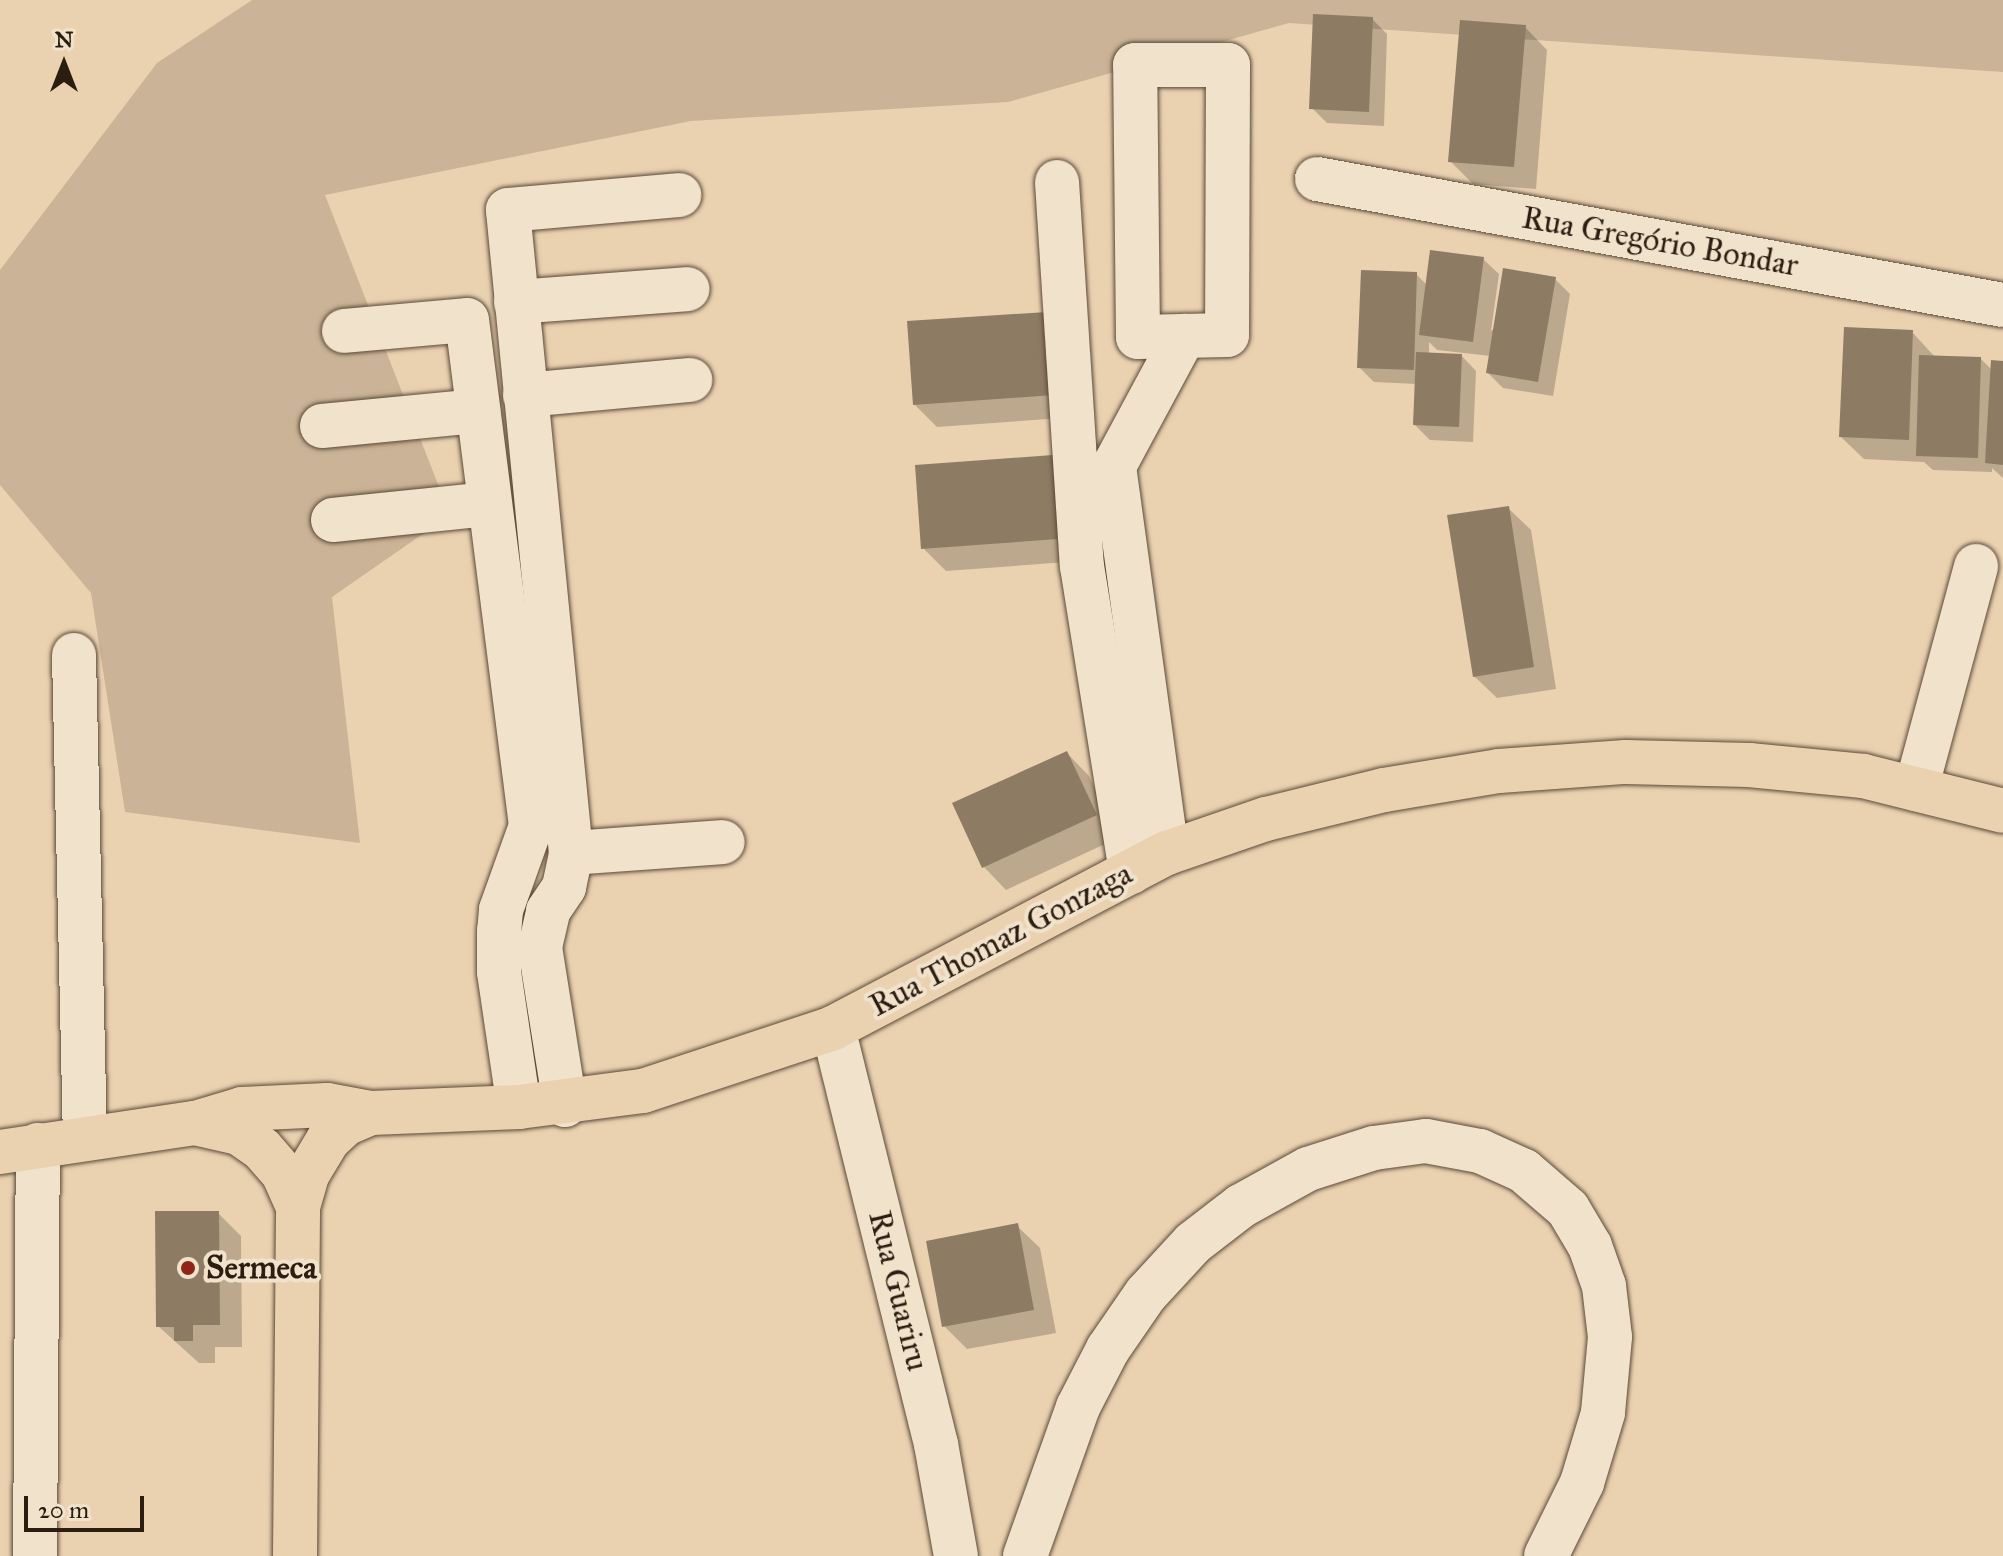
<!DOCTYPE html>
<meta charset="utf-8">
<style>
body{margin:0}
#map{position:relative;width:2003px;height:1556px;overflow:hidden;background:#ead2b1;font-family:"IM FELL Great Primer",serif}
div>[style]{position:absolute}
.green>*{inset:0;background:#cab396}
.shadow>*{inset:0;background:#0003}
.building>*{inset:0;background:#8e7b64}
.roads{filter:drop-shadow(0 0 2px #5b4a38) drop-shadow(0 0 2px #5b4a38)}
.minor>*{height:44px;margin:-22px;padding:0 22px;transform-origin:22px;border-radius:22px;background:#f1e2cc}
.major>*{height:44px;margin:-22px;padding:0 22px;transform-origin:22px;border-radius:22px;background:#ead2b1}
.dots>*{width:22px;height:22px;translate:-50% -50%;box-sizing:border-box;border:4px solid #f1e2cc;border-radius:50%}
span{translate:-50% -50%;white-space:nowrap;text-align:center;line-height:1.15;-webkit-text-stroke:8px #f1e2cc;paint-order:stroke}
.street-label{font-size:32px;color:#2b1d10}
.poi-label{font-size:32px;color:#2b1d10;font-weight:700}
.left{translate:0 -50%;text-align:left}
.north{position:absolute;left:24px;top:24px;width:80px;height:80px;-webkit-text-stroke:6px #f1e2cc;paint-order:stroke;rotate:0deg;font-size:22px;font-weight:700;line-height:32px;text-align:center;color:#2b1d10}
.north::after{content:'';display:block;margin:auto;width:28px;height:36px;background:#2b1d10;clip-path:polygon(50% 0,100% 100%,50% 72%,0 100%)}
.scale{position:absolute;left:24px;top:1496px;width:120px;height:36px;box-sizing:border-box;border:4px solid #2b1d10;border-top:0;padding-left:10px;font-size:24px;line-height:28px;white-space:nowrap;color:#2b1d10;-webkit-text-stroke:6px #f1e2cc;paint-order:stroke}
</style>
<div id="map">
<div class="green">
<div style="clip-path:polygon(252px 0,2003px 0,2003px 72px,1289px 23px,1008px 102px,691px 121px,325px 195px,450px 515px,332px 597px,360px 843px,125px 812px,91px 593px,0 485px,0 270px,157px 63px)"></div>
</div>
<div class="shadow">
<div style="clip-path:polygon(1372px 19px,1387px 34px,1384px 126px,1327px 123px,1312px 108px)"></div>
<div style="clip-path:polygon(1525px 27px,1547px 50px,1536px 189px,1473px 184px,1450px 161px)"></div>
<div style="clip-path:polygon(1483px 259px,1499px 274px,1491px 331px,1555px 279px,1570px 294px,1553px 396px,1503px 388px,1488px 373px,1491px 356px,1437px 350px,1429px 342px,1429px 355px,1461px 355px,1476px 371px,1473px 442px,1430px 440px,1415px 425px,1417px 384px,1374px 382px,1359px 367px,1416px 274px,1428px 286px)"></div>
<div style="clip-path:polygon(1047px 314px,1075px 417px,937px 427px,914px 404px)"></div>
<div style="clip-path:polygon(1912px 332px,1935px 357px,1981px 359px,1993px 371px,2003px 363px,2003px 478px,1992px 468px,1992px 472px,1933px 470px,1924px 462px,1864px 459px,1841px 437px)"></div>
<div style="clip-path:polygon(1065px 456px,1094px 560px,946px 571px,923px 548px)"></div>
<div style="clip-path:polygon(1508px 508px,1531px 530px,1556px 689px,1497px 698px,1474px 676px)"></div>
<div style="clip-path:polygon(1067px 753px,1089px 776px,1118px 838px,1006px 890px,984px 867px)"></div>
<div style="clip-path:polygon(218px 1213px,241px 1236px,242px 1347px,215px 1347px,215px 1363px,199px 1363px,158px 1326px)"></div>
<div style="clip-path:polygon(1017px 1226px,1040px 1248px,1056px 1333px,967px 1349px,944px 1326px)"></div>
</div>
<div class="building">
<div style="clip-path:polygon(1313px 14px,1373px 17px,1369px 112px,1309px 109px)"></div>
<div style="clip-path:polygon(1460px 20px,1526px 25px,1514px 167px,1448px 162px)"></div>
<div style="clip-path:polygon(1430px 250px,1484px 257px,1473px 342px,1419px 335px)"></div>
<div style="clip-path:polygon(1503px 268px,1556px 277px,1538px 382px,1486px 373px)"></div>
<div style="clip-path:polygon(1361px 270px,1417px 272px,1414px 370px,1357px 368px)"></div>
<div style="clip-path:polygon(1047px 312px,1053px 395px,913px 405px,907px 321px)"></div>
<div style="clip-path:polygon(1844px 327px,1913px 330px,1909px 440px,1839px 437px)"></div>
<div style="clip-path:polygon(1416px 352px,1462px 354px,1459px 427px,1413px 425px)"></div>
<div style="clip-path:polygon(1919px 355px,1981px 357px,1978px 458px,1916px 456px)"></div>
<div style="clip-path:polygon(1991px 360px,2003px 361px,2003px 465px,1985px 463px)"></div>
<div style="clip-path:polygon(1066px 454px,1072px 538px,921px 549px,915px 465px)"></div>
<div style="clip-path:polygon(1509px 506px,1534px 667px,1473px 677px,1447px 515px)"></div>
<div style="clip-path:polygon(1067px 751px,1097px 815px,982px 868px,952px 803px)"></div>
<div style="clip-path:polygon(155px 1211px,219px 1211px,220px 1325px,193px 1325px,193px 1341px,174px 1341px,174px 1327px,156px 1327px)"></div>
<div style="clip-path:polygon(1018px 1223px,1034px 1310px,942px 1327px,926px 1241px)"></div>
</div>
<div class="roads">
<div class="minor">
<div style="left:1135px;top:65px;width:93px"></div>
<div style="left:1228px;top:65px;width:270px;rotate:90.2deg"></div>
<div style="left:1227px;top:335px;width:89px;rotate:178.7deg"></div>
<div style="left:1138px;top:337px;width:272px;rotate:-90.6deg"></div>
<div style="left:1317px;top:179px;width:697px;rotate:10.41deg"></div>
<div style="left:1057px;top:182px;width:385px;rotate:86.3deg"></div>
<div style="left:1082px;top:566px;width:310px;rotate:80.9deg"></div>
<div style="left:516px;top:302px;width:172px;rotate:-4.3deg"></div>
<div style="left:344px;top:331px;width:123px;rotate:-5.1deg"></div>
<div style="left:467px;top:320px;width:510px;rotate:82.79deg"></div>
<div style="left:531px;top:826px;width:89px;rotate:109.7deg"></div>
<div style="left:501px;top:910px;width:21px;rotate:95deg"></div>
<div style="left:499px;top:931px;width:41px;rotate:90deg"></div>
<div style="left:499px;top:972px;width:136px;rotate:81.6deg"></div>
<div style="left:525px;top:395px;width:166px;rotate:-5.2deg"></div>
<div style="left:322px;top:426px;width:157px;rotate:-5.5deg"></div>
<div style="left:333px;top:520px;width:157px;rotate:-5.9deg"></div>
<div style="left:74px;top:655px;width:482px;rotate:88.7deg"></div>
<div style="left:1916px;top:789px;width:231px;rotate:-74.9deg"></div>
<div style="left:571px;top:853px;width:152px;rotate:-4.1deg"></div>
<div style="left:1167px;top:853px;width:391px;rotate:-97.8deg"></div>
<div style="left:1114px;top:466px;width:148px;rotate:-61.7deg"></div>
<div style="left:833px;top:1028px;width:429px;rotate:76.1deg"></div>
<div style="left:936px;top:1444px;width:114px;rotate:79.9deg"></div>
<div style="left:565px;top:1105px;width:160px;rotate:-99deg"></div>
<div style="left:540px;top:947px;width:37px;rotate:-77deg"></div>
<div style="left:548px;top:911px;width:29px;rotate:-56deg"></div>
<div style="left:564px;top:887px;width:35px;rotate:-78deg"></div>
<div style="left:571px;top:853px;width:646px;rotate:-95.6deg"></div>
<div style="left:508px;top:210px;width:172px;rotate:-5deg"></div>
<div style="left:35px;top:1556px;width:411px;rotate:-89.6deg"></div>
<div style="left:1025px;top:1556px;width:158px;rotate:-70.4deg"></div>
<div style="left:1078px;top:1407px;width:65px;rotate:-62.7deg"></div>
<div style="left:1108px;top:1349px;width:67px;rotate:-55.4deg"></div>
<div style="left:1146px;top:1294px;width:69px;rotate:-47.3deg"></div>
<div style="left:1193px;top:1243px;width:61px;rotate:-37.6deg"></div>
<div style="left:1241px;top:1206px;width:77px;rotate:-28.9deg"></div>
<div style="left:1308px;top:1169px;width:69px;rotate:-17.7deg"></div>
<div style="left:1374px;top:1148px;width:52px;rotate:-7.7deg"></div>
<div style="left:1426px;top:1141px;width:55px;rotate:10.5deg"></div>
<div style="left:1480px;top:1151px;width:48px;rotate:24.4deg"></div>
<div style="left:1524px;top:1171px;width:58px;rotate:40.8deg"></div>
<div style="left:1568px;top:1209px;width:43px;rotate:59.3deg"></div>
<div style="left:1590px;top:1246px;width:42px;rotate:70.7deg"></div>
<div style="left:1604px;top:1286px;width:51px;rotate:83.3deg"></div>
<div style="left:1610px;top:1337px;width:76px;rotate:95.3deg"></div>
<div style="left:1603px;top:1413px;width:73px;rotate:106.7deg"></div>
<div style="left:1582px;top:1483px;width:81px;rotate:116.3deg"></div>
</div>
<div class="major">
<div style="left:195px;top:1123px;width:45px;rotate:12.8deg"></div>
<div style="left:239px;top:1133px;width:28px;rotate:35deg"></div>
<div style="left:262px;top:1149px;width:32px;rotate:49deg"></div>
<div style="left:283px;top:1173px;width:37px;rotate:66deg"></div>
<div style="left:0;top:1152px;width:197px;rotate:-8.5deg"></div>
<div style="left:195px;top:1123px;width:49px;rotate:-16.6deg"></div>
<div style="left:242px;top:1109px;width:85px;rotate:-2.7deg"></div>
<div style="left:327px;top:1105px;width:45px;rotate:10.3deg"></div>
<div style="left:371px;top:1113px;width:148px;rotate:-2.3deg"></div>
<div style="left:519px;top:1107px;width:125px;rotate:-7.4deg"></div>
<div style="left:643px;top:1091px;width:200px;rotate:-18.3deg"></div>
<div style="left:833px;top:1028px;width:377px;rotate:-27.7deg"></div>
<div style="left:1167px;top:853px;width:105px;rotate:-19deg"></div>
<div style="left:1266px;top:819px;width:122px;rotate:-13.8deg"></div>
<div style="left:1384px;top:790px;width:117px;rotate:-9.4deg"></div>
<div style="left:1499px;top:771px;width:127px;rotate:-4.1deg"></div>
<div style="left:1626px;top:762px;width:123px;rotate:1.4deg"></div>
<div style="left:1749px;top:765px;width:115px;rotate:5.5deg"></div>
<div style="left:1863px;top:776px;width:144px;rotate:14deg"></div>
<div style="left:295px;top:1556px;width:349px;rotate:-89.5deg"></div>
<div style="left:298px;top:1207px;width:33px;rotate:-74deg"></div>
<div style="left:307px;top:1175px;width:41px;rotate:-59deg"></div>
<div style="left:328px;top:1140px;width:23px;rotate:-43deg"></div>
<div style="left:345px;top:1124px;width:28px;rotate:-23deg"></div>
</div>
</div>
<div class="dots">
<div style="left:188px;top:1268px;background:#8f2418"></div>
</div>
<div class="street-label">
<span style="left:1660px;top:242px;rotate:10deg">Rua Gregório Bondar</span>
<span style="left:1001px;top:940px;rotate:-28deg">Rua Thomaz Gonzaga</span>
<span style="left:898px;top:1291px;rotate:76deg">Rua Guariru</span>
</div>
<div class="poi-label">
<span class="left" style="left:206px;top:1268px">Sermeca</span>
</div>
<div class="north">N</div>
<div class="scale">20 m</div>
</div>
